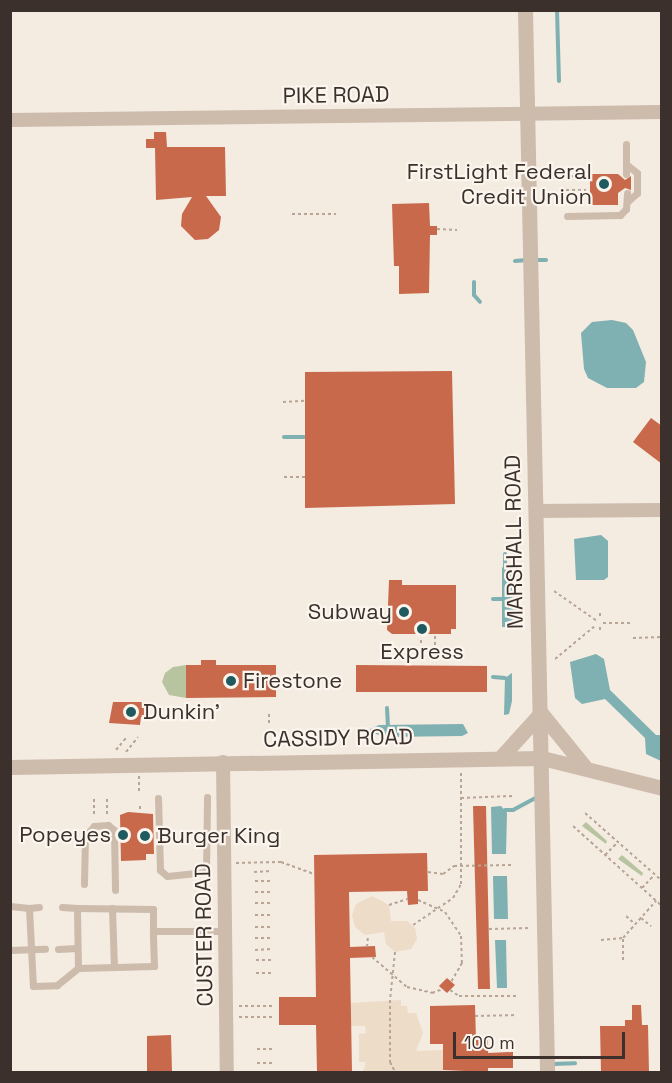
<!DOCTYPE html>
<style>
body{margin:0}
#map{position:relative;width:672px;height:1083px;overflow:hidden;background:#f4ebe1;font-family:"Space Grotesk",sans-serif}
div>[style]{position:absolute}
.green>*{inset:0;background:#b8c4a0}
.plaza>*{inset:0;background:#ecdcc8}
.water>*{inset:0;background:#7fb0b2}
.stream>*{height:4px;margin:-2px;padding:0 2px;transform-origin:2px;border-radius:2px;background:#7fb0b2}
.building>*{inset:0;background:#c8694b}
.path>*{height:2px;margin-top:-1px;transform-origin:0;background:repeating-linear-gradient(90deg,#b9a596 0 3px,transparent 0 6px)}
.service>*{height:7px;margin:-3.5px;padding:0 3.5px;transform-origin:3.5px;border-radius:3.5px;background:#cdbbac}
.minor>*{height:14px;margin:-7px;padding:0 7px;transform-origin:7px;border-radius:7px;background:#cdbbac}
.tertiary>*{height:15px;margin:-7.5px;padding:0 7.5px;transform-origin:7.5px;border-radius:7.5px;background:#cdbbac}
.dots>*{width:16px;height:16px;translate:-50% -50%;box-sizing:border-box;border:3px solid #fbf5ee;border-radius:50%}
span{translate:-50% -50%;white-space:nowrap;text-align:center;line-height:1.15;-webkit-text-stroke:4.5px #fbf5ee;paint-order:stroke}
.street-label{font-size:22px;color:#3b302b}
.poi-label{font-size:22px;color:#3b302b}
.right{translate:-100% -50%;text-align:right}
.left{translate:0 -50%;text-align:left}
.frame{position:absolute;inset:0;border:12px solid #3b302b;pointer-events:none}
.scale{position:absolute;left:453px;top:1032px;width:172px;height:27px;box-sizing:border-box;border:3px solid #3b302b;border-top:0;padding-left:8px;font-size:18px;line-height:21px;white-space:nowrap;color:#3b302b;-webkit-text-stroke:4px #fbf5ee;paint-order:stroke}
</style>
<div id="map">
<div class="green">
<div style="clip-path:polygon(186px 665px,186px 698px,169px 695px,162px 682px,165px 673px,173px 667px)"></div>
<div style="clip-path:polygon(586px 822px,607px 841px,606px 844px,582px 826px)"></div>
<div style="clip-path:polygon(622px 855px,643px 873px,642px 876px,618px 859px)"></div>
</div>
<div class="plaza">
<div style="clip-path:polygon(372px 896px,389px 905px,391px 921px,407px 921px,415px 928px,417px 939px,411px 949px,395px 952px,386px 944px,384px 932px,365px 935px,355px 927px,352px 915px,356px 904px)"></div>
<div style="clip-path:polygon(401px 1000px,401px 1006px,407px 1006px,408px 1013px,416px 1013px,423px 1033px,416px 1051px,443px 1050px,443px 1072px,363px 1072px,366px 1062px,359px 1062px,359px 1034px,366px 1033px,365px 1026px,351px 1026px,351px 1003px)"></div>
</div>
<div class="water">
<div style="clip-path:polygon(612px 320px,626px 323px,633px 330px,646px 362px,644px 382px,636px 388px,607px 388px,588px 378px,584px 369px,581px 333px,592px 322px)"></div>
<div style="clip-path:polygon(601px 535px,608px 541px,608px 577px,604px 580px,576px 580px,574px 539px)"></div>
<div style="clip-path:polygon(502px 567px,517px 576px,518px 624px,511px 627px,502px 627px)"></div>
<div style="clip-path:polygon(596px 654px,604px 659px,610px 690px,656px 735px,661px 735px,661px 761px,646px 754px,645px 738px,605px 699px,582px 704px,575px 698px,570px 662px)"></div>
<div style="clip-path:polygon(512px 673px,512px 701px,509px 714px,504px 715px,505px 678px)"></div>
<div style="clip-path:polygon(463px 724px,468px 733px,462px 736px,386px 737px,366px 731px,379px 725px)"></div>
<div style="clip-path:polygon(501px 806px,507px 813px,506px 854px,492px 854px,491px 807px)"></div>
<div style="clip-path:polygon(493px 876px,507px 876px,508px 919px,494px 919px)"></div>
<div style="clip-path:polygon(495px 940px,506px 940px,507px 988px,497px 988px)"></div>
</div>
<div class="stream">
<div style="left:557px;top:10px;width:71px;rotate:88.4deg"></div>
<div style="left:535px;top:260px;width:11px"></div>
<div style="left:515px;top:261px;width:12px;rotate:-5deg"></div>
<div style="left:474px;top:282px;width:13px;rotate:90deg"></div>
<div style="left:474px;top:295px;width:9px;rotate:49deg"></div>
<div style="left:284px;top:437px;width:20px"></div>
<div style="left:505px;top:554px;width:14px;rotate:90deg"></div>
<div style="left:493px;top:599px;width:9px"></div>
<div style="left:493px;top:677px;width:12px;rotate:5deg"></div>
<div style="left:387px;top:708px;width:17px;rotate:87deg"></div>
<div style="left:505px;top:810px;width:8px"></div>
<div style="left:513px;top:810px;width:27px;rotate:-28deg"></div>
<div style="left:552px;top:1064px;width:23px;rotate:-2deg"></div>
</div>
<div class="building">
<div style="clip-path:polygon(154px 132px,166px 132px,167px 147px,225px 147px,226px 196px,206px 196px,221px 217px,219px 230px,208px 239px,195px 240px,181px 226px,182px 214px,192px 197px,156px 200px,155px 148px,146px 148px,146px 139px,154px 139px)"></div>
<div style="clip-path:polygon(590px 174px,618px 174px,625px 180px,631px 176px,631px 190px,625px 188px,618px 193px,618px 205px,590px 205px)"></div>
<div style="clip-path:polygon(429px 203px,430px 226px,437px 226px,437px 235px,430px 235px,429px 293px,399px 294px,399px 266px,394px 266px,392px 204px)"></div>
<div style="clip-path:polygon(452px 371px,455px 504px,305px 508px,305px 372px)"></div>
<div style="clip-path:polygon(651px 418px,662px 426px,662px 464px,633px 442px)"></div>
<div style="clip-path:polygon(389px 580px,402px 580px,402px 585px,456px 585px,456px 629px,451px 629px,451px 634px,392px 634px,387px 630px)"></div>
<div style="clip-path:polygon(201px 660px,216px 660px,216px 665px,276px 665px,276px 697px,186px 698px,186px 665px,201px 665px)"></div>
<div style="clip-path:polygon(356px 665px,487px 666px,487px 692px,356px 692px)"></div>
<div style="clip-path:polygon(113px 702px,150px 702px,150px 717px,141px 717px,140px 725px,109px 723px)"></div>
<div style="clip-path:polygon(473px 806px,486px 806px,490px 989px,478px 989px)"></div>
<div style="clip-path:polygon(128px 812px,153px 814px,154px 854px,146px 854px,146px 860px,121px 861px,120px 815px)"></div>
<div style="clip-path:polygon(427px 853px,428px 891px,418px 891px,418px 904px,408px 905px,407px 891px,349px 892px,350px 947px,375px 946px,376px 957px,350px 958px,352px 1072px,317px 1072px,316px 1025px,279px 1025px,279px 997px,316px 997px,314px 855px)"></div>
<div style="clip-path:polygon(447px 978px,455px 985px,447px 993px,439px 986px)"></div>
<div style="clip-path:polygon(475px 1005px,476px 1040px,488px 1040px,488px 1053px,513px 1052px,513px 1068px,488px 1068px,488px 1072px,443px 1070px,443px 1044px,430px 1044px,430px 1006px)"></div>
<div style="clip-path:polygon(632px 1005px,641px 1005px,642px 1025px,648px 1025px,649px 1072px,601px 1072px,600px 1026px,625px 1026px,625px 1020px,632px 1020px)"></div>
<div style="clip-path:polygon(171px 1035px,172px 1072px,147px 1072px,147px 1036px)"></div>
</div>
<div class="path">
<div style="left:541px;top:179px;width:45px;rotate:-5.1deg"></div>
<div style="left:566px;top:190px;width:20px"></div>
<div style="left:292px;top:214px;width:44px"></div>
<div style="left:437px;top:229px;width:20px;rotate:3deg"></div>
<div style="left:283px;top:402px;width:22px;rotate:-3deg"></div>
<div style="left:284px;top:477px;width:21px"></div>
<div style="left:554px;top:591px;width:52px;rotate:34.9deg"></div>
<div style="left:600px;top:613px;width:6px;rotate:90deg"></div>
<div style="left:603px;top:623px;width:29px"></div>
<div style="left:600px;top:627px;width:6px;rotate:90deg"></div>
<div style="left:421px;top:634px;width:22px;rotate:90deg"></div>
<div style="left:435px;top:636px;width:20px;rotate:90deg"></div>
<div style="left:633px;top:638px;width:29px;rotate:-2deg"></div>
<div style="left:555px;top:659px;width:53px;rotate:-39.7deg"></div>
<div style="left:269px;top:714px;width:10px;rotate:90deg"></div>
<div style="left:116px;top:750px;width:17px;rotate:-50deg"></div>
<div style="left:126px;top:752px;width:19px;rotate:-51deg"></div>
<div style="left:139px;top:776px;width:15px;rotate:90deg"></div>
<div style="left:461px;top:798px;width:52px;rotate:-2.2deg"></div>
<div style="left:94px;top:799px;width:18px;rotate:90deg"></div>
<div style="left:107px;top:799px;width:18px;rotate:90deg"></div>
<div style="left:140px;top:806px;width:3px;rotate:90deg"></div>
<div style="left:585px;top:813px;width:103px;rotate:41.4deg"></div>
<div style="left:573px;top:826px;width:120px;rotate:42deg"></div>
<div style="left:605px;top:855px;width:18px;rotate:-45deg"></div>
<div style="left:236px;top:863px;width:45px;rotate:-1.3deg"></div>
<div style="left:281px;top:862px;width:35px;rotate:20deg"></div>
<div style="left:254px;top:872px;width:17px;rotate:-3deg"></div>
<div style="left:428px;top:872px;width:15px;rotate:8deg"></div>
<div style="left:443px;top:874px;width:14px;rotate:-36deg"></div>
<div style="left:454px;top:866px;width:60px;rotate:-1deg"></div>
<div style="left:255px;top:881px;width:16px"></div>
<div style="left:642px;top:888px;width:18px;rotate:-47deg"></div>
<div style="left:255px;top:892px;width:16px"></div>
<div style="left:418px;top:900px;width:30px;rotate:24deg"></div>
<div style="left:445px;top:912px;width:29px;rotate:56deg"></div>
<div style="left:461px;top:936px;width:27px;rotate:88deg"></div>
<div style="left:462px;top:963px;width:22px;rotate:120deg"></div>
<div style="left:255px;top:903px;width:17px"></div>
<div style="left:389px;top:905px;width:20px;rotate:-18deg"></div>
<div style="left:255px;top:915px;width:17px"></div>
<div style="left:626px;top:916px;width:12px;rotate:42deg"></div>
<div style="left:641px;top:918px;width:13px;rotate:39deg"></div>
<div style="left:413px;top:925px;width:48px;rotate:-34deg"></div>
<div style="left:453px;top:898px;width:16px;rotate:-60deg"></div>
<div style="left:461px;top:884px;width:111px;rotate:-90deg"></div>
<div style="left:255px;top:927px;width:17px"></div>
<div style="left:489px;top:929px;width:42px;rotate:-1.4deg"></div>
<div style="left:255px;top:938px;width:17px"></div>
<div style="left:601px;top:940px;width:22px;rotate:-5deg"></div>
<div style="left:367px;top:947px;width:11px;rotate:-85deg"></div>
<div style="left:255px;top:950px;width:17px;rotate:-3deg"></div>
<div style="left:395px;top:952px;width:48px;rotate:95.9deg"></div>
<div style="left:390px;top:1000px;width:62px;rotate:90deg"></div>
<div style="left:390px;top:1062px;width:11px;rotate:63deg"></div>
<div style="left:372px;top:957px;width:46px;rotate:40.6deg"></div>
<div style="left:407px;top:987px;width:26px;rotate:13deg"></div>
<div style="left:432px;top:993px;width:12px;rotate:-20deg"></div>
<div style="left:256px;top:960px;width:16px"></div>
<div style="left:623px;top:960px;width:22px;rotate:-90deg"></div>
<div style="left:623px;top:938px;width:50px;rotate:-48.3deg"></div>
<div style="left:256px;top:973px;width:17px"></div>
<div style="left:450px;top:990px;width:11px;rotate:34deg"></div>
<div style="left:459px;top:996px;width:57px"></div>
<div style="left:239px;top:1006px;width:34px"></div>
<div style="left:475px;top:1016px;width:42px;rotate:-1.4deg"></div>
<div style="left:239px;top:1017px;width:34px"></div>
<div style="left:257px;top:1049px;width:17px"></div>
<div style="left:257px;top:1063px;width:17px"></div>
</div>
<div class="service">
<div style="left:626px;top:144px;width:30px;rotate:90deg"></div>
<div style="left:626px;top:164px;width:14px;rotate:39deg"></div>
<div style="left:637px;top:173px;width:20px;rotate:90deg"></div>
<div style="left:637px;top:193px;width:13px;rotate:138deg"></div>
<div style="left:567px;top:216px;width:53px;rotate:-1.1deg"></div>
<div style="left:620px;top:215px;width:8px;rotate:-45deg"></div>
<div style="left:626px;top:209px;width:16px;rotate:-86deg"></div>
<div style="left:158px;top:798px;width:72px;rotate:88.4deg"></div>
<div style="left:160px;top:870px;width:9px;rotate:41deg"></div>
<div style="left:167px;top:876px;width:39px;rotate:-6deg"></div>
<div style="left:206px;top:872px;width:75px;rotate:-89.2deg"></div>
<div style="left:84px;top:884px;width:48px;rotate:-88.8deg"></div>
<div style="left:85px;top:836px;width:13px;rotate:-48deg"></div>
<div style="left:94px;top:826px;width:14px;rotate:-4deg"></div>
<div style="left:108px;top:825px;width:8px;rotate:40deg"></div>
<div style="left:114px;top:830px;width:60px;rotate:89deg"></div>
<div style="left:10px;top:906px;width:19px;rotate:6deg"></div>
<div style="left:29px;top:908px;width:78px;rotate:87.1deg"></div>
<div style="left:33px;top:986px;width:24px;rotate:-2deg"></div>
<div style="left:57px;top:985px;width:27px;rotate:-39deg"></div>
<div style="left:78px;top:968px;width:60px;rotate:-91deg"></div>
<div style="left:77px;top:908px;width:76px;rotate:0.8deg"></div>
<div style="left:153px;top:909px;width:22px;rotate:90deg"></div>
<div style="left:153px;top:931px;width:72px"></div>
<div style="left:62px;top:907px;width:15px;rotate:4deg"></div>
<div style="left:29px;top:908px;width:10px;rotate:-6deg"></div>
<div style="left:112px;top:908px;width:59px;rotate:88.1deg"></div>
<div style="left:58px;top:949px;width:19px;rotate:-3deg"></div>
<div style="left:10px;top:950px;width:35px;rotate:-2deg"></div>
<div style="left:78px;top:968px;width:76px;rotate:-1.5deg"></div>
<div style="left:154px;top:966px;width:35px;rotate:-92deg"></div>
</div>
<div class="minor">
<div style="left:10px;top:120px;width:652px;rotate:-0.7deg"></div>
<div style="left:536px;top:511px;width:126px;rotate:-0.5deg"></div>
<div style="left:223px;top:762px;width:310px;rotate:89.3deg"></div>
</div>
<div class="tertiary">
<div style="left:525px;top:10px;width:1062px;rotate:88.81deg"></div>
<div style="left:541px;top:713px;width:68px;rotate:50.9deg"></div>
<div style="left:500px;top:758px;width:61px;rotate:-47.7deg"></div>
<div style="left:10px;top:767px;width:532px;rotate:-0.97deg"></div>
<div style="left:542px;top:758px;width:124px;rotate:14deg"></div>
</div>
<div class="dots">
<div style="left:604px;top:184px;background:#1f5a5e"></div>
<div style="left:404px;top:612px;background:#1f5a5e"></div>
<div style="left:422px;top:629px;background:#1f5a5e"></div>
<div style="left:231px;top:681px;background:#1f5a5e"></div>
<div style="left:131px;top:712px;background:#1f5a5e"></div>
<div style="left:123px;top:835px;background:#1f5a5e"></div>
<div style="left:145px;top:836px;background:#1f5a5e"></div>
</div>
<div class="street-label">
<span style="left:336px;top:95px;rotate:-1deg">PIKE ROAD</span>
<span style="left:514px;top:542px;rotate:-91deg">MARSHALL ROAD</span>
<span style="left:338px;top:738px;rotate:-1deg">CASSIDY ROAD</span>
<span style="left:204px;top:935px;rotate:-91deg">CUSTER ROAD</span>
</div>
<div class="poi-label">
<span class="right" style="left:592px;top:184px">FirstLight Federal<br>Credit Union</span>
<span class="right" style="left:392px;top:612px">Subway</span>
<span style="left:422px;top:652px">Express</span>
<span class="left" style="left:243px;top:681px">Firestone</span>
<span class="left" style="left:143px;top:712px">Dunkin'</span>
<span class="right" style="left:111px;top:835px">Popeyes</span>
<span class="left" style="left:157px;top:836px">Burger King</span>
</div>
<div class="frame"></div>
<div class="scale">100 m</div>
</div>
